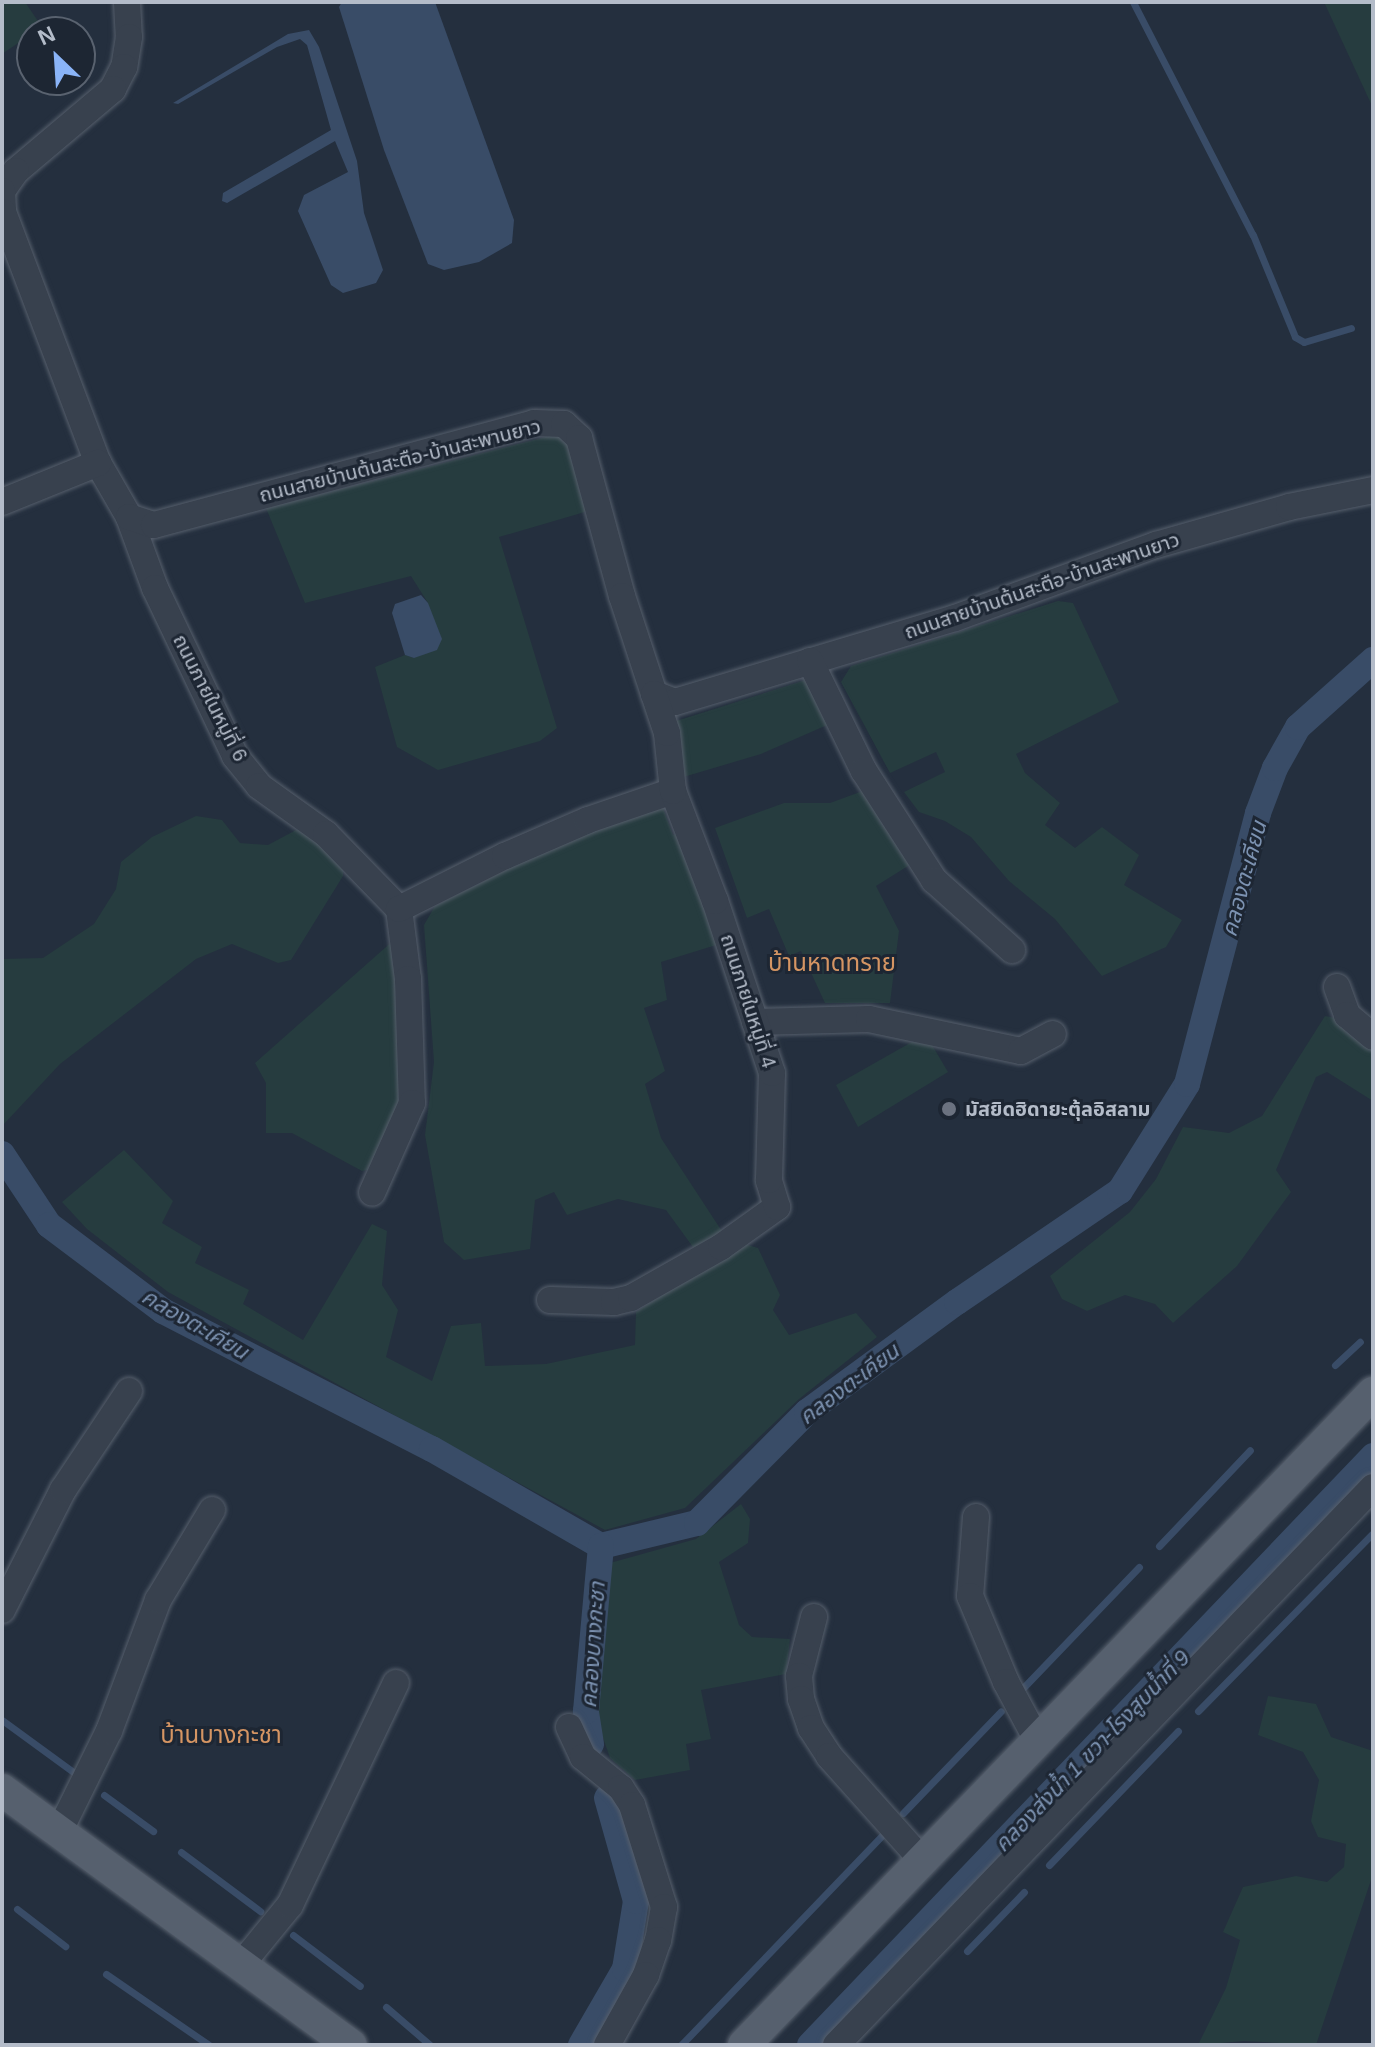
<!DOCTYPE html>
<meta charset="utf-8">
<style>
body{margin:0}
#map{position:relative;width:1375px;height:2047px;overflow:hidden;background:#242f3e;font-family:Helvetica,"Noto Sans Thai",sans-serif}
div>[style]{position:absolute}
.green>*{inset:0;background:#263c3f}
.water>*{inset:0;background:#394c67}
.stream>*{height:7px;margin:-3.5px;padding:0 3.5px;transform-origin:3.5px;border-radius:3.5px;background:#394c67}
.canal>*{height:26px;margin:-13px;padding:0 13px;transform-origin:13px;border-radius:13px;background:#394c67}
.roads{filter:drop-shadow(0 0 2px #565f6c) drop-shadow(0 0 2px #565f6c)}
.minor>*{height:26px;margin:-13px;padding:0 13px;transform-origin:13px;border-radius:13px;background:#38414e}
.major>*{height:32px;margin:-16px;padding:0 16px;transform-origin:16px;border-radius:16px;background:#56606e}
.dots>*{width:22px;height:22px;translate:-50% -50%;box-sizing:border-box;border:4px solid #1d2633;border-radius:50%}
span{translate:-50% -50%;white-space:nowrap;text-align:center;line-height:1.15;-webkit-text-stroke:6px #1d2633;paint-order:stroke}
.street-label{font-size:20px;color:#b4bcc9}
.poi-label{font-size:20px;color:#b4bcc9;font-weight:700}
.left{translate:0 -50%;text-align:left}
.water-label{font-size:22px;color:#7c92b1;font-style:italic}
.quarter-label{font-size:24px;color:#d59563}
.frame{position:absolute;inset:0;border:4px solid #b4bcc9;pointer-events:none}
.north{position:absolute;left:16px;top:16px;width:80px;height:80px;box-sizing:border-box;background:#1d2633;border:2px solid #59626f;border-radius:50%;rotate:335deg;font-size:22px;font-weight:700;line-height:32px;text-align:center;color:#b4bcc9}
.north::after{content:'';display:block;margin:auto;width:28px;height:36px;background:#8ab4f8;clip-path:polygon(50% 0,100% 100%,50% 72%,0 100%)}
</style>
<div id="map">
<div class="green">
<div style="clip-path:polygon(2px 2px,25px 2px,42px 27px,2px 54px)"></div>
<div style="clip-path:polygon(1324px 2px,1369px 2px,1373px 8px,1373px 108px)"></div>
<div style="clip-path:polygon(557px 434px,579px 449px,595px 509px,499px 537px,557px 728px,540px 741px,438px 770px,397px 747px,375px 667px,405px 655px,414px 658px,428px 603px,411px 576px,305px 603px,266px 508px)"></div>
<div style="clip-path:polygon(1058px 601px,1073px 603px,1119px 702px,1016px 754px,1025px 773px,1060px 803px,1045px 825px,1075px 848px,1102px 827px,1139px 855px,1124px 885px,1182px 920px,1166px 947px,1102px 976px,1055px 919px,1009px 881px,971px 837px,945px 821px,919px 812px,904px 792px,945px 772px,936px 752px,890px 773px,841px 682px,851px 666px)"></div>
<div style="clip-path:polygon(812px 678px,834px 722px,761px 754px,670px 781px,654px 728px)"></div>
<div style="clip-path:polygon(871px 788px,916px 861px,876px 886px,899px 931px,890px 1003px,825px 1003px,801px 951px,789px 956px,769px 909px,747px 918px,715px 828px,784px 803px,830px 803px)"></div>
<div style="clip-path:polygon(663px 808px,673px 835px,691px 829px,726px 942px,661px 962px,667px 1000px,644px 1008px,665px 1071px,645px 1084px,661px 1138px,727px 1239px,758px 1248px,780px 1295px,773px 1310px,789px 1335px,856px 1313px,877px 1337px,799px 1399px,685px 1508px,605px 1530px,168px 1292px,87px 1229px,62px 1202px,124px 1150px,173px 1201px,162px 1223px,202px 1247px,195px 1263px,249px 1290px,243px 1304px,303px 1340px,372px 1224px,387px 1231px,382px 1285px,398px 1310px,386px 1357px,432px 1381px,451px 1326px,481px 1323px,485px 1366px,546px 1364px,635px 1345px,636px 1312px,706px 1265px,666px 1210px,618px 1199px,567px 1215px,554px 1192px,535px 1200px,530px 1249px,464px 1260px,444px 1242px,425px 1135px,434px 1062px,424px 925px,435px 906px,556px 844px)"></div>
<div style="clip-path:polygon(196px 816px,222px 820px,240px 843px,268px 845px,298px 829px,343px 857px,343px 876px,291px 960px,278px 963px,232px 944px,196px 959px,60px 1064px,4px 1124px,2px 959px,43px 958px,94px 924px,116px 889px,121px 862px,152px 837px)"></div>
<div style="clip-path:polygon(395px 939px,403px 1108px,376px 1168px,362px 1171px,292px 1133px,266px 1133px,266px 1083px,255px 1063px)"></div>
<div style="clip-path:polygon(1325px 1016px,1346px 1020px,1373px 1039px,1373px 1101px,1327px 1072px,1316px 1077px,1276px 1170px,1291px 1192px,1237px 1266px,1173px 1323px,1155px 1304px,1125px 1295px,1087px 1311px,1062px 1299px,1050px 1276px,1130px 1212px,1156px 1179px,1183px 1127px,1229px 1133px,1262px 1116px)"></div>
<div style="clip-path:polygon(917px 1039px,932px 1045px,948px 1072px,858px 1127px,836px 1085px)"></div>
<div style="clip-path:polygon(741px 1504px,750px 1519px,748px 1543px,719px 1562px,739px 1625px,752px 1637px,790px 1639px,786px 1674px,701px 1690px,711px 1739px,686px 1744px,690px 1770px,635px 1780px,610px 1758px,599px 1726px,598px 1676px,610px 1563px,696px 1539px)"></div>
<div style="clip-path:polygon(1268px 1696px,1316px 1704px,1331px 1737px,1373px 1751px,1373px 1874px,1316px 2045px,1244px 2041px,1198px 2045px,1226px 1988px,1240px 1940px,1223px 1932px,1243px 1887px,1296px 1876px,1327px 1882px,1344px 1867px,1346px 1844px,1318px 1837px,1311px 1821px,1319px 1780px,1303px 1752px,1258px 1735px)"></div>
</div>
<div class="water">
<div style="clip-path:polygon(342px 2px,435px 2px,514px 220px,512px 243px,479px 262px,444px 270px,428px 264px,384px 150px,339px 7px)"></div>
<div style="clip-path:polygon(309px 30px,319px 47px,357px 161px,364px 213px,383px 270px,376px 283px,343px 293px,331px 285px,298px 211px,304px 195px,348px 172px,335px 141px,227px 203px,222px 201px,223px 193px,331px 130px,307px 45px,300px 39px,277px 47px,178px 104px,173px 103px,288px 34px)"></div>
<div style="clip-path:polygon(421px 595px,428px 603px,442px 639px,437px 650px,414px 658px,405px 655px,392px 613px,395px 604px)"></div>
</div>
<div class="stream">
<div style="left:1133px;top:2px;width:262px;rotate:62.8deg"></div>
<div style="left:1253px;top:235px;width:110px;rotate:67.6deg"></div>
<div style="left:1295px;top:337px;width:10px;rotate:29deg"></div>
<div style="left:1304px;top:342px;width:49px;rotate:-16.6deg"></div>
<div style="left:1335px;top:1365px;width:34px;rotate:-43deg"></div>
<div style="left:1159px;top:1546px;width:132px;rotate:-46.5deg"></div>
<div style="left:1022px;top:1689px;width:169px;rotate:-46.2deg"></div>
<div style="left:1198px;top:1711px;width:248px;rotate:-45.5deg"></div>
<div style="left:2px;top:1720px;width:92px;rotate:36.1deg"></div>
<div style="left:104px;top:1795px;width:61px;rotate:36.3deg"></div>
<div style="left:903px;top:1813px;width:141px;rotate:-46.1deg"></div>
<div style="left:181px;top:1852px;width:99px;rotate:36.8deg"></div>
<div style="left:1049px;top:1865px;width:186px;rotate:-46.1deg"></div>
<div style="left:17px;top:1909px;width:61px;rotate:37.6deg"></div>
<div style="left:293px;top:1935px;width:84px;rotate:37.3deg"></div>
<div style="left:967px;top:1951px;width:82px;rotate:-46deg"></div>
<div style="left:106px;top:1974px;width:125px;rotate:34.6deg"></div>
<div style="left:386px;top:2007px;width:58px;rotate:40.8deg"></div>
<div style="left:681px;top:2045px;width:295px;rotate:-46.2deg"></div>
</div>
<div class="canal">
<div style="left:2px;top:1154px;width:85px;rotate:56.5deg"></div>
<div style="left:49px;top:1225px;width:143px;rotate:37deg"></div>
<div style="left:163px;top:1311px;width:302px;rotate:27.2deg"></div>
<div style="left:432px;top:1449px;width:195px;rotate:29.9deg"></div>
<div style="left:601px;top:1546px;width:99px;rotate:-13.5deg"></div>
<div style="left:697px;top:1523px;width:156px;rotate:-45.3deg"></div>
<div style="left:807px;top:1412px;width:186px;rotate:-36.3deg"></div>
<div style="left:957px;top:1302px;width:197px;rotate:-34.3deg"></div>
<div style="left:1120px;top:1191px;width:126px;rotate:-57.9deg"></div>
<div style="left:1187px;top:1084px;width:280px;rotate:-75.3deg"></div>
<div style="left:1258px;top:813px;width:48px;rotate:-69.3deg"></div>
<div style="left:1275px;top:768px;width:47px;rotate:-60.7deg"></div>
<div style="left:1298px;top:727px;width:101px;rotate:-41.8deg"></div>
<div style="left:591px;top:1744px;width:33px;rotate:-99deg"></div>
<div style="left:586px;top:1711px;width:166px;rotate:-84.8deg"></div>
<div style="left:581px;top:2045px;width:88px;rotate:-59.9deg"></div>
<div style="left:625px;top:1969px;width:69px;rotate:-80.8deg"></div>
<div style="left:636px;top:1901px;width:107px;rotate:-105.7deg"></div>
<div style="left:810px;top:2045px;width:815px;rotate:-46.29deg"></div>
</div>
<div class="roads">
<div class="minor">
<div style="left:127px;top:2px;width:35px;rotate:87deg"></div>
<div style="left:129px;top:37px;width:30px;rotate:99deg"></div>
<div style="left:124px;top:67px;width:25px;rotate:117deg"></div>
<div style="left:113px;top:89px;width:127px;rotate:139.8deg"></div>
<div style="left:16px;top:171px;width:24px;rotate:125deg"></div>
<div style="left:2px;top:191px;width:21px;rotate:87deg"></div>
<div style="left:3px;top:212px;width:268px;rotate:69.3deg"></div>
<div style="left:98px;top:463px;width:62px;rotate:60.1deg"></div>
<div style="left:129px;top:517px;width:76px;rotate:69.9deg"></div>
<div style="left:155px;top:588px;width:186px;rotate:64.5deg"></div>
<div style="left:235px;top:756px;width:38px;rotate:51deg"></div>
<div style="left:259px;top:786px;width:82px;rotate:35.6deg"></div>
<div style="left:326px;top:834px;width:105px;rotate:45.8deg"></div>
<div style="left:399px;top:909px;width:71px;rotate:82.7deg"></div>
<div style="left:408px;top:979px;width:124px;rotate:88.2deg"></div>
<div style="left:412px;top:1103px;width:98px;rotate:114deg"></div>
<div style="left:2px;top:502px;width:104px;rotate:-22.1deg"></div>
<div style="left:129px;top:517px;width:26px;rotate:18deg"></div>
<div style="left:154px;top:525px;width:393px;rotate:-15deg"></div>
<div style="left:534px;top:423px;width:30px;rotate:2deg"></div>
<div style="left:564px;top:424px;width:21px;rotate:43deg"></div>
<div style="left:579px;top:438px;width:164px;rotate:74.8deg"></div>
<div style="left:622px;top:596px;width:103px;rotate:71.9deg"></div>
<div style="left:654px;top:694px;width:22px;rotate:21deg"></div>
<div style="left:675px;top:702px;width:292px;rotate:-16.7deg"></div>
<div style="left:955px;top:618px;width:214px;rotate:-20deg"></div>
<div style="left:1156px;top:545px;width:138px;rotate:-15.9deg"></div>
<div style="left:1289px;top:507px;width:86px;rotate:-11.4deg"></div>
<div style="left:810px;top:661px;width:123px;rotate:63.9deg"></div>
<div style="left:864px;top:771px;width:130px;rotate:57.3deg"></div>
<div style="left:934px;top:880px;width:105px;rotate:41.9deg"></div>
<div style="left:399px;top:909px;width:119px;rotate:-26.6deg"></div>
<div style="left:505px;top:856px;width:90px;rotate:-23.4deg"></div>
<div style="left:588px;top:820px;width:90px;rotate:-18.8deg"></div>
<div style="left:1337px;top:987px;width:30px;rotate:70deg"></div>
<div style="left:1347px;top:1015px;width:34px;rotate:40deg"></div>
<div style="left:755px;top:1022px;width:114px;rotate:-1.5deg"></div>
<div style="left:869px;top:1019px;width:155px;rotate:11.9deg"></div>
<div style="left:1021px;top:1051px;width:36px;rotate:-28deg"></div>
<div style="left:550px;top:1300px;width:64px;rotate:1.8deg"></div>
<div style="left:614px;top:1302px;width:17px;rotate:-13deg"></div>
<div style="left:631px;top:1298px;width:103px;rotate:-29.5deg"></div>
<div style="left:721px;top:1247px;width:69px;rotate:-35.5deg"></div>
<div style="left:777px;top:1207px;width:28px;rotate:-107deg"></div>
<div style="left:769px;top:1180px;width:107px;rotate:-88.4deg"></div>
<div style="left:772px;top:1073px;width:181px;rotate:-108.3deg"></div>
<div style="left:715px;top:901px;width:118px;rotate:-110.9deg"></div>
<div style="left:673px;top:791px;width:58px;rotate:-95.9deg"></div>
<div style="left:667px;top:733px;width:41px;rotate:-108.4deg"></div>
<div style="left:976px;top:1517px;width:79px;rotate:94.3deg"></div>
<div style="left:970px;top:1596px;width:93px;rotate:67.3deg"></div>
<div style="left:1006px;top:1682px;width:66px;rotate:61.9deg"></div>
<div style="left:2px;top:1610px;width:135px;rotate:-63.1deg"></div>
<div style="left:63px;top:1490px;width:119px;rotate:-56.3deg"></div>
<div style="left:814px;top:1617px;width:61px;rotate:104.3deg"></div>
<div style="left:799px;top:1676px;width:23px;rotate:85deg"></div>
<div style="left:801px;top:1699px;width:31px;rotate:71deg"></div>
<div style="left:811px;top:1728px;width:33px;rotate:57deg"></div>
<div style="left:829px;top:1756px;width:140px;rotate:48.2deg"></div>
<div style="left:569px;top:1727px;width:33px;rotate:65deg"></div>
<div style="left:583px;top:1757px;width:49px;rotate:39.2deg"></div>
<div style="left:621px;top:1788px;width:20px;rotate:57deg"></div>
<div style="left:632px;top:1805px;width:107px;rotate:72.6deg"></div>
<div style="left:664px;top:1907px;width:34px;rotate:100deg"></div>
<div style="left:658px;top:1940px;width:37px;rotate:109deg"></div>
<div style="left:646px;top:1975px;width:80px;rotate:119.1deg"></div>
<div style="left:59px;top:1832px;width:113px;rotate:-63.7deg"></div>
<div style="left:109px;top:1731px;width:140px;rotate:-69.5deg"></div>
<div style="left:158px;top:1600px;width:105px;rotate:-59deg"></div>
<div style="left:241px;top:1965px;width:77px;rotate:-50.8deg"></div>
<div style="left:290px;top:1905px;width:246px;rotate:-64.5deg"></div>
<div style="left:836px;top:2045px;width:774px;rotate:-46.1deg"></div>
</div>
<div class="major">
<div style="left:2px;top:1790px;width:432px;rotate:36.2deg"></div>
<div style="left:744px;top:2045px;width:906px;rotate:-46.03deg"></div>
</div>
</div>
<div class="dots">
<div style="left:949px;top:1109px;background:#6b7280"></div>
</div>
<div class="street-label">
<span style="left:400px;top:461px;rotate:-14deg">ถนนสายบ้านต้นสะตือ-บ้านสะพานยาว</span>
<span style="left:1042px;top:586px;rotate:-19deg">ถนนสายบ้านต้นสะตือ-บ้านสะพานยาว</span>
<span style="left:210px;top:698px;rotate:63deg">ถนนภายในหมู่ที่ 6</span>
<span style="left:748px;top:1001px;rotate:72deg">ถนนภายในหมู่ที่ 4</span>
</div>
<div class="poi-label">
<span class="left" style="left:965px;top:1109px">มัสยิดฮิดายะตุ้ลอิสลาม</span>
</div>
<div class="water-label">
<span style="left:1244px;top:879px;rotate:-75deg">คลองตะเคียน</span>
<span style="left:195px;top:1324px;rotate:30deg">คลองตะเคียน</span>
<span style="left:849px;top:1384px;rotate:-37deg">คลองตะเคียน</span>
<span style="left:593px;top:1645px;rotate:-86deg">คลองบางกะชา</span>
<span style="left:1092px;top:1751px;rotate:-46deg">คลองส่งน้ำ 1 ขวา-โรงสูบน้ำที่ 9</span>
</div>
<div class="quarter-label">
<span style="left:832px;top:963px">บ้านหาดทราย</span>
<span style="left:221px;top:1735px">บ้านบางกะชา</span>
</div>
<div class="frame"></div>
<div class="north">N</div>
</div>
